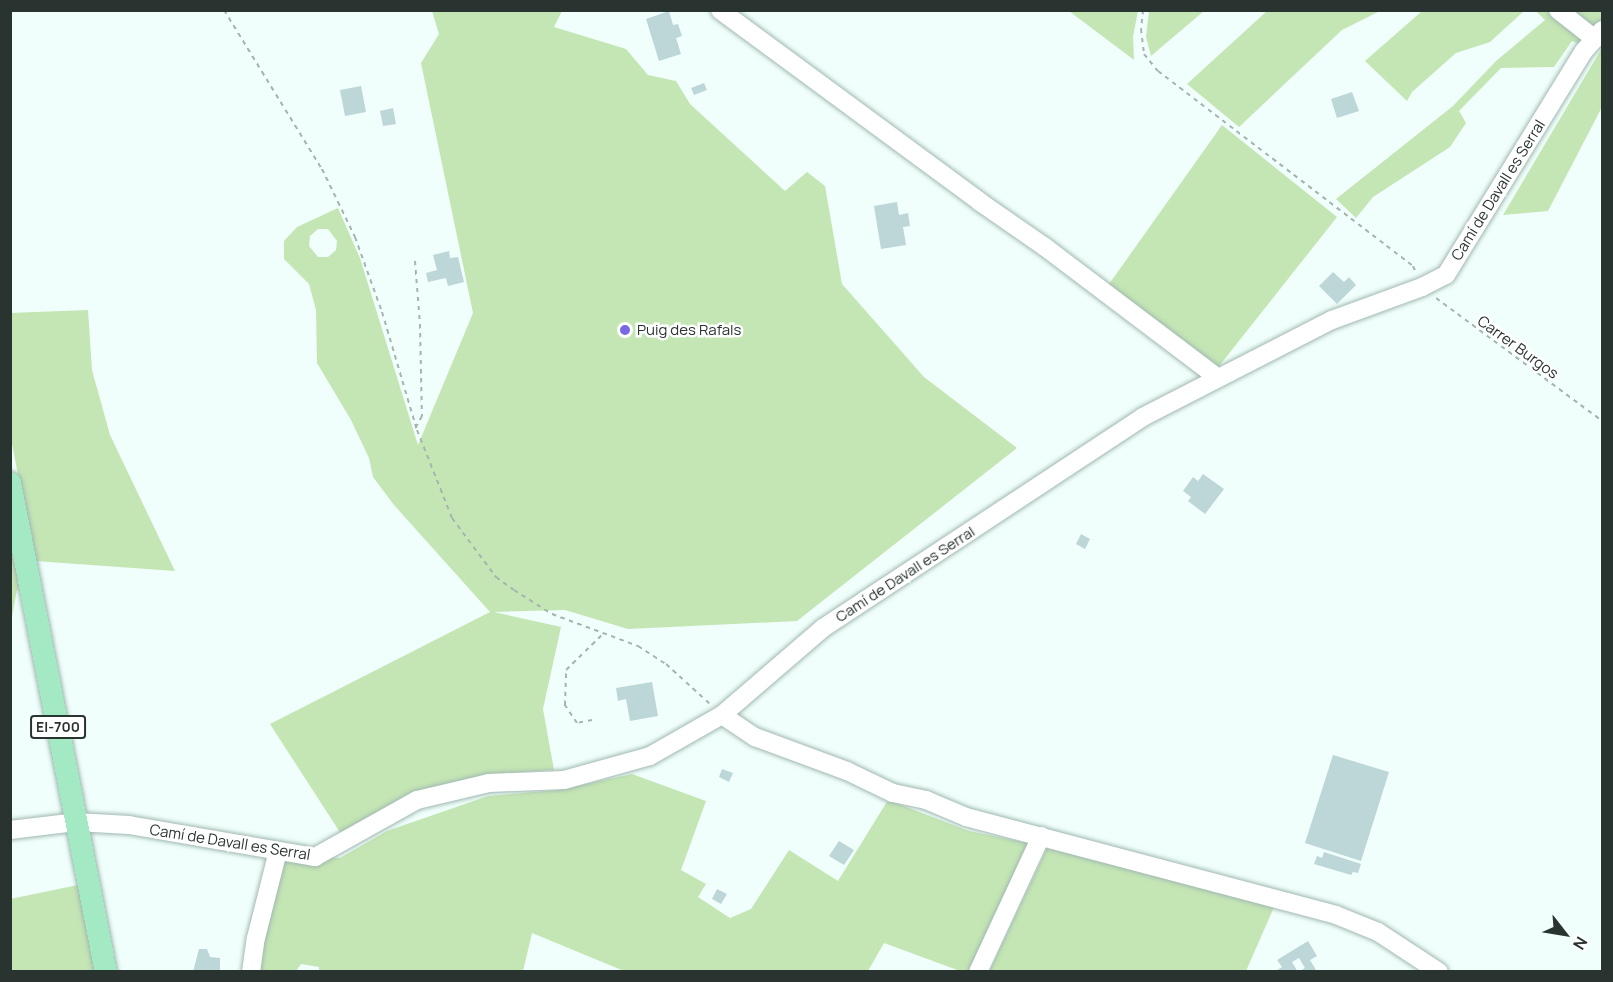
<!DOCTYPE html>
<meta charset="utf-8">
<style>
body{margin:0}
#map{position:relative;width:1613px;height:982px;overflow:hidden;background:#f0fffb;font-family:Manrope,sans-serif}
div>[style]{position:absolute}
.green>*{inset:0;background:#c4e6b4}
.building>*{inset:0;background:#bdd6d7}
.path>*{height:2px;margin-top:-1px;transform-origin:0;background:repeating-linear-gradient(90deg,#a6b4b0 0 4.5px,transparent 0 9px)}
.roads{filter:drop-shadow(0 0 2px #a1b8b2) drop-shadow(0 0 2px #a1b8b2)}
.minor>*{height:18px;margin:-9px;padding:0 9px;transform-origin:9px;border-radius:9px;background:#fff}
.major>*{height:22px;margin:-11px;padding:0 11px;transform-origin:11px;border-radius:11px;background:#a3e9c3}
.dots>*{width:16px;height:16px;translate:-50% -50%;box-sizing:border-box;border:3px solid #fff;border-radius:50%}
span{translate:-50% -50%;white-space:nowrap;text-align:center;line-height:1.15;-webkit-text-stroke:5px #fff;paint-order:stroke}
.shield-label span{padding:2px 4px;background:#fff;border:2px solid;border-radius:4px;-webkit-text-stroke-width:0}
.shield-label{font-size:14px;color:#293330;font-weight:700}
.street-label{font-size:15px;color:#293330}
.poi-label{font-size:15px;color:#293330}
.left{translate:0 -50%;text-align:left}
.frame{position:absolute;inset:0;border:12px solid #293330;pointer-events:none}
.north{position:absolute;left:1535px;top:904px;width:60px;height:60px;-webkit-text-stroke:4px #fff;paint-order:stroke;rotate:121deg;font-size:16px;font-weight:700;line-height:24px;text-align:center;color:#293330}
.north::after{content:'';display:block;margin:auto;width:21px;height:27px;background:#293330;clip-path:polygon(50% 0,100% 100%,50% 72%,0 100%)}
</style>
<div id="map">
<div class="green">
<div style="clip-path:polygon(evenodd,432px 11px,562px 11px,554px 27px,626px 49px,648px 75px,676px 81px,690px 104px,785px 191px,807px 172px,825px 186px,842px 284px,924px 377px,1017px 448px,797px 621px,628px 629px,565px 610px,494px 612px,561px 627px,543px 709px,554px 770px,484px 774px,416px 799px,343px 837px,270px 724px,490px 612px,394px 505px,373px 477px,369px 458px,351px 420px,317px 363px,316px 310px,309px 284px,284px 259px,284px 241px,297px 227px,338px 208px,360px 258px,418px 445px,473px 313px,421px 63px,439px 34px,432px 11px,318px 229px,328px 229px,337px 241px,336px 250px,328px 257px,318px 257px,309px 246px,310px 236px,318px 229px)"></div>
<div style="clip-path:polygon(1069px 11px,1138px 11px,1133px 37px,1134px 60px)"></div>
<div style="clip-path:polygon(1149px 11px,1149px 10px,1204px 11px,1151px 56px,1146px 37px)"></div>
<div style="clip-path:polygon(1267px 11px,1380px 11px,1342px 30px,1239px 127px,1187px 84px)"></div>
<div style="clip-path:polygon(1422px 11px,1422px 10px,1524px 11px,1490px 42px,1456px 53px,1412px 92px,1407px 101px,1365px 61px)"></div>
<div style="clip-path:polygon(1536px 11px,1602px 11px,1602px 20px,1584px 46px,1572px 41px,1554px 67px,1501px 68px,1459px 111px,1466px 123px,1450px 147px,1373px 197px,1356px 218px,1336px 199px,1453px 106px,1496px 61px,1545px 20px)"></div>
<div style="clip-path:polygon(1602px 48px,1602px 107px,1548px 211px,1503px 215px)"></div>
<div style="clip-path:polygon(1222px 125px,1337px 217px,1216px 370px,1107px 287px)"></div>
<div style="clip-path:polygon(88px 310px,92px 370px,110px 435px,175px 571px,35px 561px,11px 439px,10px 313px)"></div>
<div style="clip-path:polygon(10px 511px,59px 763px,53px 761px,23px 591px,17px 590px,11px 622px)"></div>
<div style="clip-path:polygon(632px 774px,706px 801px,681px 870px,706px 884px,698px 897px,730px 918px,751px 909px,789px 850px,838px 881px,888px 800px,969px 831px,1033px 844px,974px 971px,960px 971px,884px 943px,868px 971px,624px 971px,532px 933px,523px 971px,319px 972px,319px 967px,301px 964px,296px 971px,255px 970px,281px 855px,340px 858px,387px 831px,488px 796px,558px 790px)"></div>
<div style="clip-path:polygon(1047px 848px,1275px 905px,1246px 971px,989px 972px)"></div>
<div style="clip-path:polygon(78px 885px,96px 971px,11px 971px,10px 899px)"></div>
</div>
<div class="building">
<div style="clip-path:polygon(669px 11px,673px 25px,678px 24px,682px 36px,676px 38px,681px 54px,659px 61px,646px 19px)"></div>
<div style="clip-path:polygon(704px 83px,707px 90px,694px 95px,691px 88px)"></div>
<div style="clip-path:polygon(361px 86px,366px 112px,345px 116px,340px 90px)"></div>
<div style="clip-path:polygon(1352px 92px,1359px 111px,1337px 118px,1331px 99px)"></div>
<div style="clip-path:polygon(393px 108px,396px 124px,383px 126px,380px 111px)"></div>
<div style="clip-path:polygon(897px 202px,899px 215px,908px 213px,910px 226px,903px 227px,906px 245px,881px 249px,874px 206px)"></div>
<div style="clip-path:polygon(449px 251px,450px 258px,458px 257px,464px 282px,448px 286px,446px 278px,428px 282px,426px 273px,437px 270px,433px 255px)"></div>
<div style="clip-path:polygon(1333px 272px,1344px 282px,1349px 277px,1356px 285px,1337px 304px,1319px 286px)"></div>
<div style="clip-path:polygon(1203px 474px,1224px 489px,1205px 514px,1188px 501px,1191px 497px,1183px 491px,1193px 477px,1198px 481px)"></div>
<div style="clip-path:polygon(1081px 534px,1090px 539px,1085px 549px,1076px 544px)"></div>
<div style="clip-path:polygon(652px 682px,658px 716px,630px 721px,626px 699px,618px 701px,616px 688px)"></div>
<div style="clip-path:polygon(1333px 755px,1389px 772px,1361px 861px,1305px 843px)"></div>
<div style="clip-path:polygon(722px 769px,733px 773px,729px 782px,719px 777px)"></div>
<div style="clip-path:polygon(839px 841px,854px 850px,844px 865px,829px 856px)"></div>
<div style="clip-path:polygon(1324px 852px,1361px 864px,1358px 873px,1353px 872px,1351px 875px,1314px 864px,1317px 856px,1322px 858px)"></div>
<div style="clip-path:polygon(717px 889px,727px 894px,721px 904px,712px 899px)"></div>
<div style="clip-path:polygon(1308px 941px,1317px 956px,1310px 960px,1316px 970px,1298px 972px,1305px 968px,1299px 958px,1292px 962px,1298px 972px,1274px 972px,1282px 967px,1277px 960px)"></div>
<div style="clip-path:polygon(199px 949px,207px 949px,210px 957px,220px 958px,220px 972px,193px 972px)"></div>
</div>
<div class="path">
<div style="left:224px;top:10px;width:187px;rotate:58.4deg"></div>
<div style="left:322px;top:169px;width:76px;rotate:64.1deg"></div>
<div style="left:355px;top:237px;width:80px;rotate:70.2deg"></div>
<div style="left:382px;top:312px;width:123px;rotate:73.5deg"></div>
<div style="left:417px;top:430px;width:95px;rotate:68.3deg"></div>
<div style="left:452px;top:518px;width:74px;rotate:53.3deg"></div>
<div style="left:496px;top:577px;width:22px;rotate:36deg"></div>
<div style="left:514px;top:590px;width:45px;rotate:32.3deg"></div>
<div style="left:552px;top:614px;width:92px;rotate:20.4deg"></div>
<div style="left:638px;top:646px;width:33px;rotate:33deg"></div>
<div style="left:666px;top:664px;width:61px;rotate:42.3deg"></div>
<div style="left:1143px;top:10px;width:19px;rotate:96deg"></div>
<div style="left:1141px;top:29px;width:25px;rotate:83deg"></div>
<div style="left:1144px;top:54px;width:22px;rotate:51deg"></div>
<div style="left:1158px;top:71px;width:321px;rotate:37.4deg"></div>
<div style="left:1413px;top:266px;width:8px;rotate:67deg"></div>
<div style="left:415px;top:261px;width:63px;rotate:85.5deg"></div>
<div style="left:420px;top:324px;width:92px;rotate:88.8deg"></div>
<div style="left:422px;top:416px;width:13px;rotate:119deg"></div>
<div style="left:1436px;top:298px;width:207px;rotate:36.5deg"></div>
<div style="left:592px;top:720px;width:15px;rotate:169deg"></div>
<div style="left:577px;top:723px;width:22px;rotate:-124deg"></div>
<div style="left:565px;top:705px;width:35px;rotate:-88deg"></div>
<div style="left:566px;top:670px;width:54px;rotate:-44.3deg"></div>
</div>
<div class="roads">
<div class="minor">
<div style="left:720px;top:10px;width:323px;rotate:36.4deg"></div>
<div style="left:980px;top:202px;width:79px;rotate:34.7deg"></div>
<div style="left:1045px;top:247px;width:217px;rotate:37.1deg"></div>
<div style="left:1558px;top:10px;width:47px;rotate:38.1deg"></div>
<div style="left:722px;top:715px;width:40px;rotate:34deg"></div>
<div style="left:755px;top:737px;width:98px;rotate:20.3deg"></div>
<div style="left:847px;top:771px;width:51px;rotate:25.6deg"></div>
<div style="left:893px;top:793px;width:34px;rotate:12deg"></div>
<div style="left:926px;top:800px;width:43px;rotate:23deg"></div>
<div style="left:966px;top:817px;width:383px;rotate:14.8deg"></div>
<div style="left:1336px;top:915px;width:45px;rotate:22deg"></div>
<div style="left:1378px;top:932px;width:73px;rotate:33.3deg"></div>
<div style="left:10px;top:830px;width:66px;rotate:-6.9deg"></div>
<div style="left:76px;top:822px;width:53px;rotate:3.2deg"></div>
<div style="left:129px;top:825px;width:189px;rotate:9.8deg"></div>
<div style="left:315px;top:857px;width:117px;rotate:-29.2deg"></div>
<div style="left:417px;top:800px;width:74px;rotate:-13.3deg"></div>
<div style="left:489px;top:783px;width:75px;rotate:-2.3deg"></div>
<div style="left:564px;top:780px;width:89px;rotate:-15.6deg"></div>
<div style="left:650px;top:756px;width:83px;rotate:-29.7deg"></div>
<div style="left:722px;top:715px;width:133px;rotate:-40.7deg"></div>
<div style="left:823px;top:628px;width:383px;rotate:-33.4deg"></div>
<div style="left:1143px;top:417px;width:212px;rotate:-27.2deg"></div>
<div style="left:1332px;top:320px;width:96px;rotate:-20.1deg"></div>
<div style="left:1422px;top:287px;width:27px;rotate:-27deg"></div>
<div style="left:1446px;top:275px;width:263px;rotate:-58.4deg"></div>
<div style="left:1584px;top:51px;width:28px;rotate:-49deg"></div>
<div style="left:251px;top:972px;width:34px;rotate:-82deg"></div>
<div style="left:256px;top:938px;width:90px;rotate:-75.8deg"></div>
<div style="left:978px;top:972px;width:150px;rotate:-65.1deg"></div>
</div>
<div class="major">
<div style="left:10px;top:483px;width:498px;rotate:78.9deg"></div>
</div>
</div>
<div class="dots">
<div style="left:625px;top:330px;background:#7868e3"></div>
</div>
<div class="shield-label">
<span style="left:58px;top:727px">EI-700</span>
</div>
<div class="street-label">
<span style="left:1498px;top:190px;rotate:-58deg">Camí de Davall es Serral</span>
<span style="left:1518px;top:347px;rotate:36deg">Carrer Burgos</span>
<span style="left:905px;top:574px;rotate:-33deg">Camí de Davall es Serral</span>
<span style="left:230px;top:842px;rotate:9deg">Camí de Davall es Serral</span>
</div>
<div class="poi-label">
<span class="left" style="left:637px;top:330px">Puig des Rafals</span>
</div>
<div class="frame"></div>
<div class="north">N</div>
</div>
